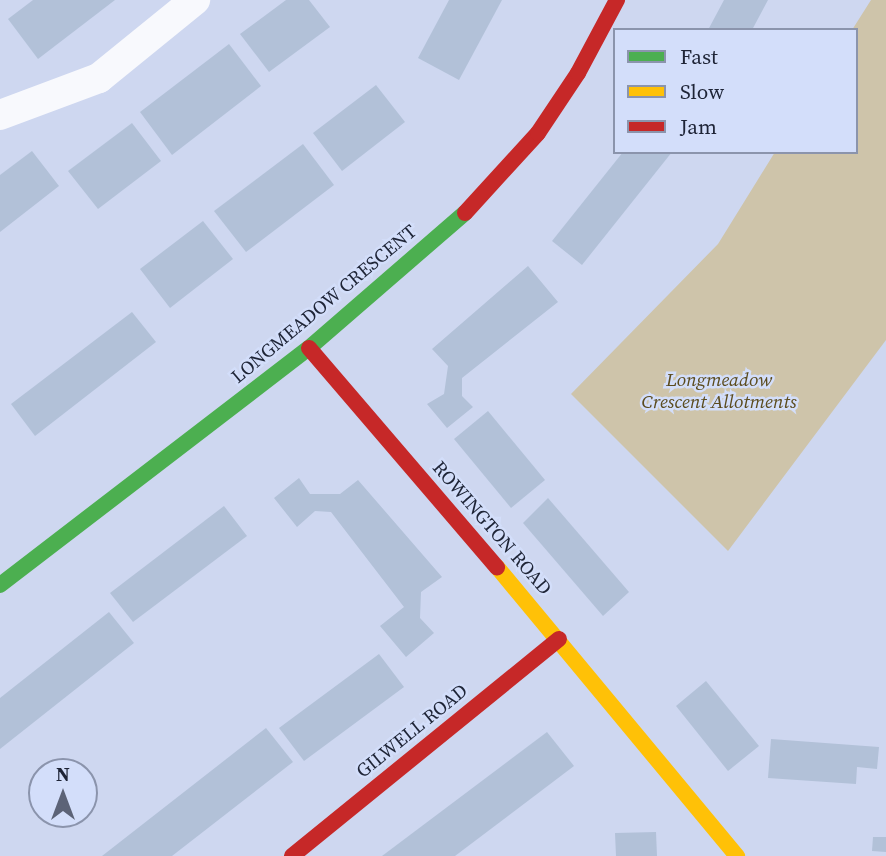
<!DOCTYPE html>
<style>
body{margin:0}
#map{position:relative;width:886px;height:856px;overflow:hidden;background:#ced7f0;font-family:"Source Serif 4",serif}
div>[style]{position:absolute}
.green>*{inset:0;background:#cec4aa}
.building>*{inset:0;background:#b2c1d8}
.street>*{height:30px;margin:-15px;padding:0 15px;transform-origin:15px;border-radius:15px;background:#f8f9fd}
.fast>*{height:16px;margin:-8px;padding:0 8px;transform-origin:8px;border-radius:8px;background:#4caf50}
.slow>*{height:16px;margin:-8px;padding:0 8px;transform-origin:8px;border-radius:8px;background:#ffc107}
.jam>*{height:16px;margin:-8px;padding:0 8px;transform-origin:8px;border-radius:8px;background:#c62828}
span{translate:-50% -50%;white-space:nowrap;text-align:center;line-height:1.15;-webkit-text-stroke:5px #d3defa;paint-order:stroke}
.street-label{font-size:19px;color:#1e2436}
.park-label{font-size:19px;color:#5b4b1d;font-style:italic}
.legend{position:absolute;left:613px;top:28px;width:245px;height:126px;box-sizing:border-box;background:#d3defa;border:2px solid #8b94ac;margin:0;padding:9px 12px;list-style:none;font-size:21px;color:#1e2436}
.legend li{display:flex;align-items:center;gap:14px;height:35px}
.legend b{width:35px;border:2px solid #8b94ac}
.north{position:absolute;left:28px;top:758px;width:70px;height:70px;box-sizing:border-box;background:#d3defa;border:2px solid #8b94ac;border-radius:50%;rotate:0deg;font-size:19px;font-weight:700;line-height:28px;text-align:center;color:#1e2436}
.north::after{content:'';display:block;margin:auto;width:24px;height:32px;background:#5c6377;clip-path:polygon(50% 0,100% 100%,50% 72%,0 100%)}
</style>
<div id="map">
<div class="green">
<div style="clip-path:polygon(871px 0,886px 0,886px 340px,728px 551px,571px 394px,718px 244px,775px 152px,856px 152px,856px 30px,852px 30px)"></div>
</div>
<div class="building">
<div style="clip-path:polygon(33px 0,115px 0,38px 59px,8px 19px)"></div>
<div style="clip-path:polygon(286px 0,309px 0,330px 27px,269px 72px,240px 34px)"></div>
<div style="clip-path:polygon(449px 0,502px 0,459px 80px,418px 58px)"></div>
<div style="clip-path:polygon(724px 0,768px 0,752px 30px,708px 30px)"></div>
<div style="clip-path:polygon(229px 44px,261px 86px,172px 155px,140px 112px)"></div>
<div style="clip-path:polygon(376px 85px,405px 122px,342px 171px,313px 133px)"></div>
<div style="clip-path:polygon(132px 123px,161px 161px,98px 209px,68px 171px)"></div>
<div style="clip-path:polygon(303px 144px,334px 185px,246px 252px,214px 211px)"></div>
<div style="clip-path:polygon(32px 151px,59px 186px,0 232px,0 175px)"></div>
<div style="clip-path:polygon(623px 152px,672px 152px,582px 265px,552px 241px)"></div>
<div style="clip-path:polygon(203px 221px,233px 259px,170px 308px,140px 269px)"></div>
<div style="clip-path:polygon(528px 266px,558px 302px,462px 378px,462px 396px,473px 407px,447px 428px,427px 404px,444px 394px,448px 366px,432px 349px)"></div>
<div style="clip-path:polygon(132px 312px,156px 342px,35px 436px,11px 404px)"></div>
<div style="clip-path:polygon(488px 411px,545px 480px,511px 508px,454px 439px)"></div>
<div style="clip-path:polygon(299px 478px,310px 494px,340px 494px,358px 480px,442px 577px,421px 592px,420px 618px,434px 633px,406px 657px,380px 626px,404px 607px,331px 512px,315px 511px,297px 527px,274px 498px)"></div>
<div style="clip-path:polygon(548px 498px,629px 592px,603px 616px,523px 523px)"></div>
<div style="clip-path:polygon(224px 506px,247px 536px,133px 622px,110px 593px)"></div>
<div style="clip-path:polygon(109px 612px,134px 643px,0 749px,0 698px)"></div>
<div style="clip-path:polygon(379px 654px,404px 687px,304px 761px,279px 728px)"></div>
<div style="clip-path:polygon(706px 681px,759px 746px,728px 771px,676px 706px)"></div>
<div style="clip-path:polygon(266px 728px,293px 762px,172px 856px,102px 856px)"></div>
<div style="clip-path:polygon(547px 732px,574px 766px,455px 856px,382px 856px)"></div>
<div style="clip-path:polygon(771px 739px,879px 747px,877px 769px,857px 767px,856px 784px,768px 778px)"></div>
<div style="clip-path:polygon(656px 832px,657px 856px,616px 856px,615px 833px)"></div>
<div style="clip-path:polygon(873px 837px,886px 837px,886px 852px,872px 851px)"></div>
</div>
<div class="street">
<div style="left:0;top:115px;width:106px;rotate:-20.5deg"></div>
<div style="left:99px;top:78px;width:124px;rotate:-39.1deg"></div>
</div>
<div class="fast">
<div style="left:0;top:585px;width:389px;rotate:-37.5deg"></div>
<div style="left:309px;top:348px;width:206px;rotate:-40.9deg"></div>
</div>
<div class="slow">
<div style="left:497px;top:567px;width:376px;rotate:50.3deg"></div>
</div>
<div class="jam">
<div style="left:465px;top:213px;width:108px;rotate:-47.6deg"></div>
<div style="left:538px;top:133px;width:72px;rotate:-56.3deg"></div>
<div style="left:578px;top:73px;width:83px;rotate:-61.9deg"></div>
<div style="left:309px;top:348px;width:289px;rotate:49.4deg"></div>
<div style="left:292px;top:856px;width:344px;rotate:-39.1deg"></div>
</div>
<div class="street-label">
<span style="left:324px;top:304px;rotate:-40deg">LONGMEADOW CRESCENT</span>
<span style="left:492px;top:528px;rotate:49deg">ROWINGTON ROAD</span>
<span style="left:412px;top:731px;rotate:-39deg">GILWELL ROAD</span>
</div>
<div class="park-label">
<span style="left:719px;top:391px">Longmeadow<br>Crescent Allotments</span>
</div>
<ul class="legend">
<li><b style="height:9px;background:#4caf50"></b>Fast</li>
<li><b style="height:9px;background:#ffc107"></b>Slow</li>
<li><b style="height:9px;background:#c62828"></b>Jam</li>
</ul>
<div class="north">N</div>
</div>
